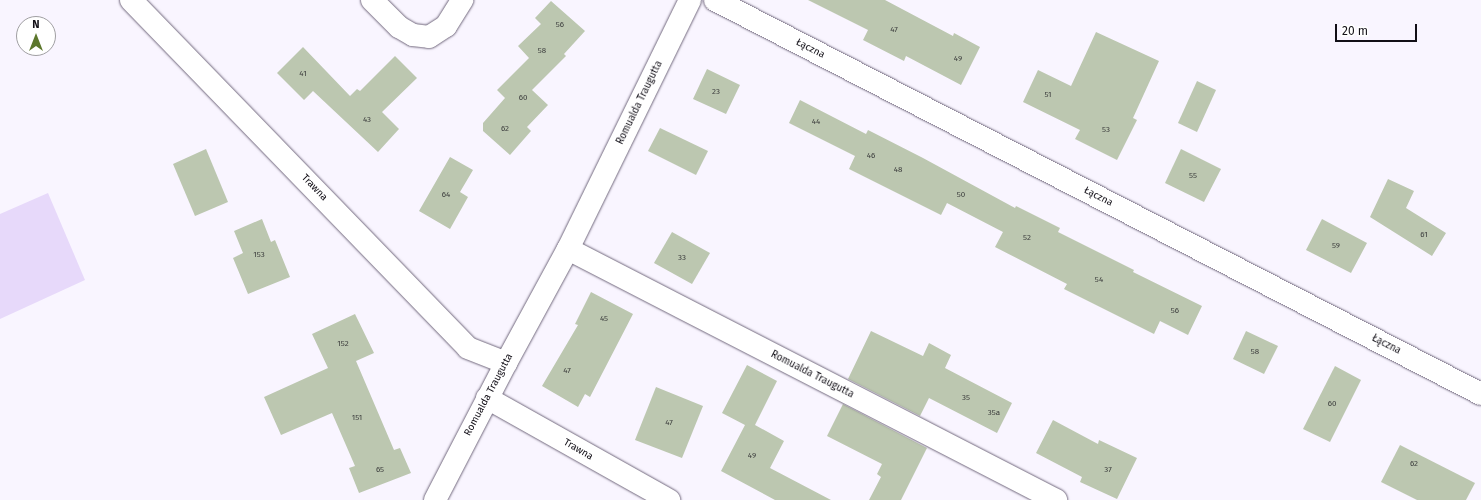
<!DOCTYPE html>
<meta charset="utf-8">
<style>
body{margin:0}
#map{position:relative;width:1481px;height:500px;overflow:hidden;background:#f9f5ff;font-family:"Fira Sans",sans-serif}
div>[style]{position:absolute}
.green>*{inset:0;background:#e7d9fa}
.building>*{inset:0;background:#bcc7b0}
.roads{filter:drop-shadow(0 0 1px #72697e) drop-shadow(0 0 1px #72697e)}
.street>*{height:22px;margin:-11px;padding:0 11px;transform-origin:11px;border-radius:11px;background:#fff}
.secondary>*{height:22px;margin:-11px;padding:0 11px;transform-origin:11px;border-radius:11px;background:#fff}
span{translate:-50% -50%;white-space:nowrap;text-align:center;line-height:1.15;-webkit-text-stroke:3px #fff;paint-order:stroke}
.number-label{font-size:8px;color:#3c3d3d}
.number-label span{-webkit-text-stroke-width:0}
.street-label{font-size:10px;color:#120f17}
.north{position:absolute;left:16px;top:16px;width:40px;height:40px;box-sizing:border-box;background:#fff;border:1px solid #a09fa2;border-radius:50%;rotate:0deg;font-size:11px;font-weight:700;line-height:16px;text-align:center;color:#120f17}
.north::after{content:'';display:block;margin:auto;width:14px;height:18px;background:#5c772c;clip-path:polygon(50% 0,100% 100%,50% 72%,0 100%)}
.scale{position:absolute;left:1335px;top:24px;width:82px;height:18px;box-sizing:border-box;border:2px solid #120f17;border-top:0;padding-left:5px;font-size:12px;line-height:14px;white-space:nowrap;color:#120f17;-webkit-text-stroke:3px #fff;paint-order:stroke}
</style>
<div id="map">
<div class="green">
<div style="clip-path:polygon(48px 193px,85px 280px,0 319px,0 214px)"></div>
</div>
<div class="building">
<div style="clip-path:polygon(808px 0,885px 0,953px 36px,954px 33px,980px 47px,961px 85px,906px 56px,904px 61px,863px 40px,868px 30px)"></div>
<div style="clip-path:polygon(551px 1px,585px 31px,564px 54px,566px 56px,532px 90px,548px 105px,527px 127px,531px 131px,510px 155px,483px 131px,483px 123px,505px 98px,497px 90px,529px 58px,518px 46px,541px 24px,535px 18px)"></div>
<div style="clip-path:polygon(1096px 32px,1159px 61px,1133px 118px,1137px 120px,1117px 160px,1075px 139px,1080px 130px,1023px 102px,1038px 70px,1071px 86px)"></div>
<div style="clip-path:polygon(303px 47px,350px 96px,357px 89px,360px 91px,395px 56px,417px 78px,382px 112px,399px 129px,378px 152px,313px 91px,304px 100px,277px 73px)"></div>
<div style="clip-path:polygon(707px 69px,740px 85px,726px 114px,693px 99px)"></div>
<div style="clip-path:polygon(1197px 81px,1216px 90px,1197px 132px,1178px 123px)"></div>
<div style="clip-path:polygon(800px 100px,866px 134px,868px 130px,923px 158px,1015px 208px,1016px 206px,1060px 228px,1058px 232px,1134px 270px,1133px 272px,1202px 306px,1188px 335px,1160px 321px,1154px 334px,1064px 289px,1067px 284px,995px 247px,1003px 232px,947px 203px,941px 215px,849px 169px,855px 156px,789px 123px)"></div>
<div style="clip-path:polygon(660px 128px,708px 151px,696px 175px,648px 151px)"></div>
<div style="clip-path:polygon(206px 149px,228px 202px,195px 216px,173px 164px)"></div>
<div style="clip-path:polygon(1181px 149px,1221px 169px,1204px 202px,1165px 183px)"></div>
<div style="clip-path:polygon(450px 157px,473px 170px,460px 192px,468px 197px,450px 229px,419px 211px)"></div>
<div style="clip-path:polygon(1388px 179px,1414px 191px,1406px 208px,1446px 233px,1432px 256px,1370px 217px)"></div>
<div style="clip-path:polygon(262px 219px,271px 242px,275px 240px,290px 277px,248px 294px,233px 258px,243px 253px,234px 231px)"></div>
<div style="clip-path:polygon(1322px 219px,1367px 243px,1351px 273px,1306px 250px)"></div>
<div style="clip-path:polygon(672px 232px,710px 253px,692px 284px,654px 263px)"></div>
<div style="clip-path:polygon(591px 292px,633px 314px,590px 397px,585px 394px,578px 407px,542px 386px,578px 325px,575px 324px)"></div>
<div style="clip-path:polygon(355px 314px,374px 353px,356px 361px,394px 450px,400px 448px,411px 473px,359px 493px,349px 468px,355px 466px,332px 413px,281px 435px,264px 397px,328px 368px,312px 334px)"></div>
<div style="clip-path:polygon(871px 331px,923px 356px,929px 343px,951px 355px,945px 368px,1012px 403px,997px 433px,929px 398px,920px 416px,848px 379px)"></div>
<div style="clip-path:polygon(1246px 331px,1278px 346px,1264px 374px,1233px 359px)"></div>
<div style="clip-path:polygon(747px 365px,777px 381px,755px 425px,784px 441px,770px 468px,831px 500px,775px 500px,721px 471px,745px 425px,722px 413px)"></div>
<div style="clip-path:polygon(1335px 366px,1361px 380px,1330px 442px,1303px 429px)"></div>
<div style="clip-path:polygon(656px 387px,703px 406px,682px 458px,635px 440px)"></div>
<div style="clip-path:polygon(843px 404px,927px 448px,901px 500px,869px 500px,881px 477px,877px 474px,882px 464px,827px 436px)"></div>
<div style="clip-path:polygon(1053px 420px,1098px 444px,1099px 440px,1137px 458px,1117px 499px,1080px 482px,1082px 477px,1036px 453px)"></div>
<div style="clip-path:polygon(1400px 445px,1475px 483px,1466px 500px,1417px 500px,1381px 482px)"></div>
</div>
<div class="roads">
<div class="street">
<div style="left:131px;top:0;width:484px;rotate:45.9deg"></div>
<div style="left:468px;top:348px;width:41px;rotate:21.5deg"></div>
<div style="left:372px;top:0;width:38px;rotate:45deg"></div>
<div style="left:399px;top:27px;width:16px;rotate:30deg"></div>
<div style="left:413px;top:35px;width:16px;rotate:7deg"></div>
<div style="left:429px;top:37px;width:20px;rotate:-33deg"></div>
<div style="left:446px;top:26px;width:31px;rotate:-58deg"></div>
<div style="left:715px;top:0;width:861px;rotate:27.22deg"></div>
<div style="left:568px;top:249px;width:549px;rotate:27.22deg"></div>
<div style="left:487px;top:398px;width:209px;rotate:29.3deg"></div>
</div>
<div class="secondary">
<div style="left:435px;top:500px;width:154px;rotate:-62.6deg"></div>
<div style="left:506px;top:363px;width:130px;rotate:-61.5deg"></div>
<div style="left:568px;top:249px;width:277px;rotate:-63.9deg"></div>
</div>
</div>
<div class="number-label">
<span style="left:560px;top:25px">56</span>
<span style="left:894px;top:30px">47</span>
<span style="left:542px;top:51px">58</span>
<span style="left:958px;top:59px">49</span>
<span style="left:303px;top:74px">41</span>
<span style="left:716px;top:92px">23</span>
<span style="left:1048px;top:95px">51</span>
<span style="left:523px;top:98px">60</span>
<span style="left:367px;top:120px">43</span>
<span style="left:816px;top:122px">44</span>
<span style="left:505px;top:129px">62</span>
<span style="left:1106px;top:130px">53</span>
<span style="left:871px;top:156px">46</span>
<span style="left:898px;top:170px">48</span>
<span style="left:1193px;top:176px">55</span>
<span style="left:446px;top:195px">64</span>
<span style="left:961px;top:195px">50</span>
<span style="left:1424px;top:235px">61</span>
<span style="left:1027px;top:238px">52</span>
<span style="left:1336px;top:246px">59</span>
<span style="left:259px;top:255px">153</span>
<span style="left:682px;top:258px">33</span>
<span style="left:1099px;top:280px">54</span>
<span style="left:1175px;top:311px">56</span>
<span style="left:604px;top:319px">45</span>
<span style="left:343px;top:344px">152</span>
<span style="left:1255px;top:352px">58</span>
<span style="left:567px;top:371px">47</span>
<span style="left:966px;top:398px">35</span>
<span style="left:1332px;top:404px">60</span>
<span style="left:994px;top:413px">35a</span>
<span style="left:357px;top:418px">151</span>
<span style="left:669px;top:423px">47</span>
<span style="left:752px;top:456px">49</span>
<span style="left:1414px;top:464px">62</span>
<span style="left:380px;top:470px">65</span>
<span style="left:1108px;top:470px">37</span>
</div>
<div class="street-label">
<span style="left:810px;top:49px;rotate:27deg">Łączna</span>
<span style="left:640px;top:103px;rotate:-64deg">Romualda Traugutta</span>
<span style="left:314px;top:188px;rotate:46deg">Trawna</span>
<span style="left:1098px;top:197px;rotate:27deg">Łączna</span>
<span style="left:1386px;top:345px;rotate:27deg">Łączna</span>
<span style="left:812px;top:375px;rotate:27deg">Romualda Traugutta</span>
<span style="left:489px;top:395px;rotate:-62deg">Romualda Traugutta</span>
<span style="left:578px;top:450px;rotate:30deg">Trawna</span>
</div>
<div class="north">N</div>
<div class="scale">20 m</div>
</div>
